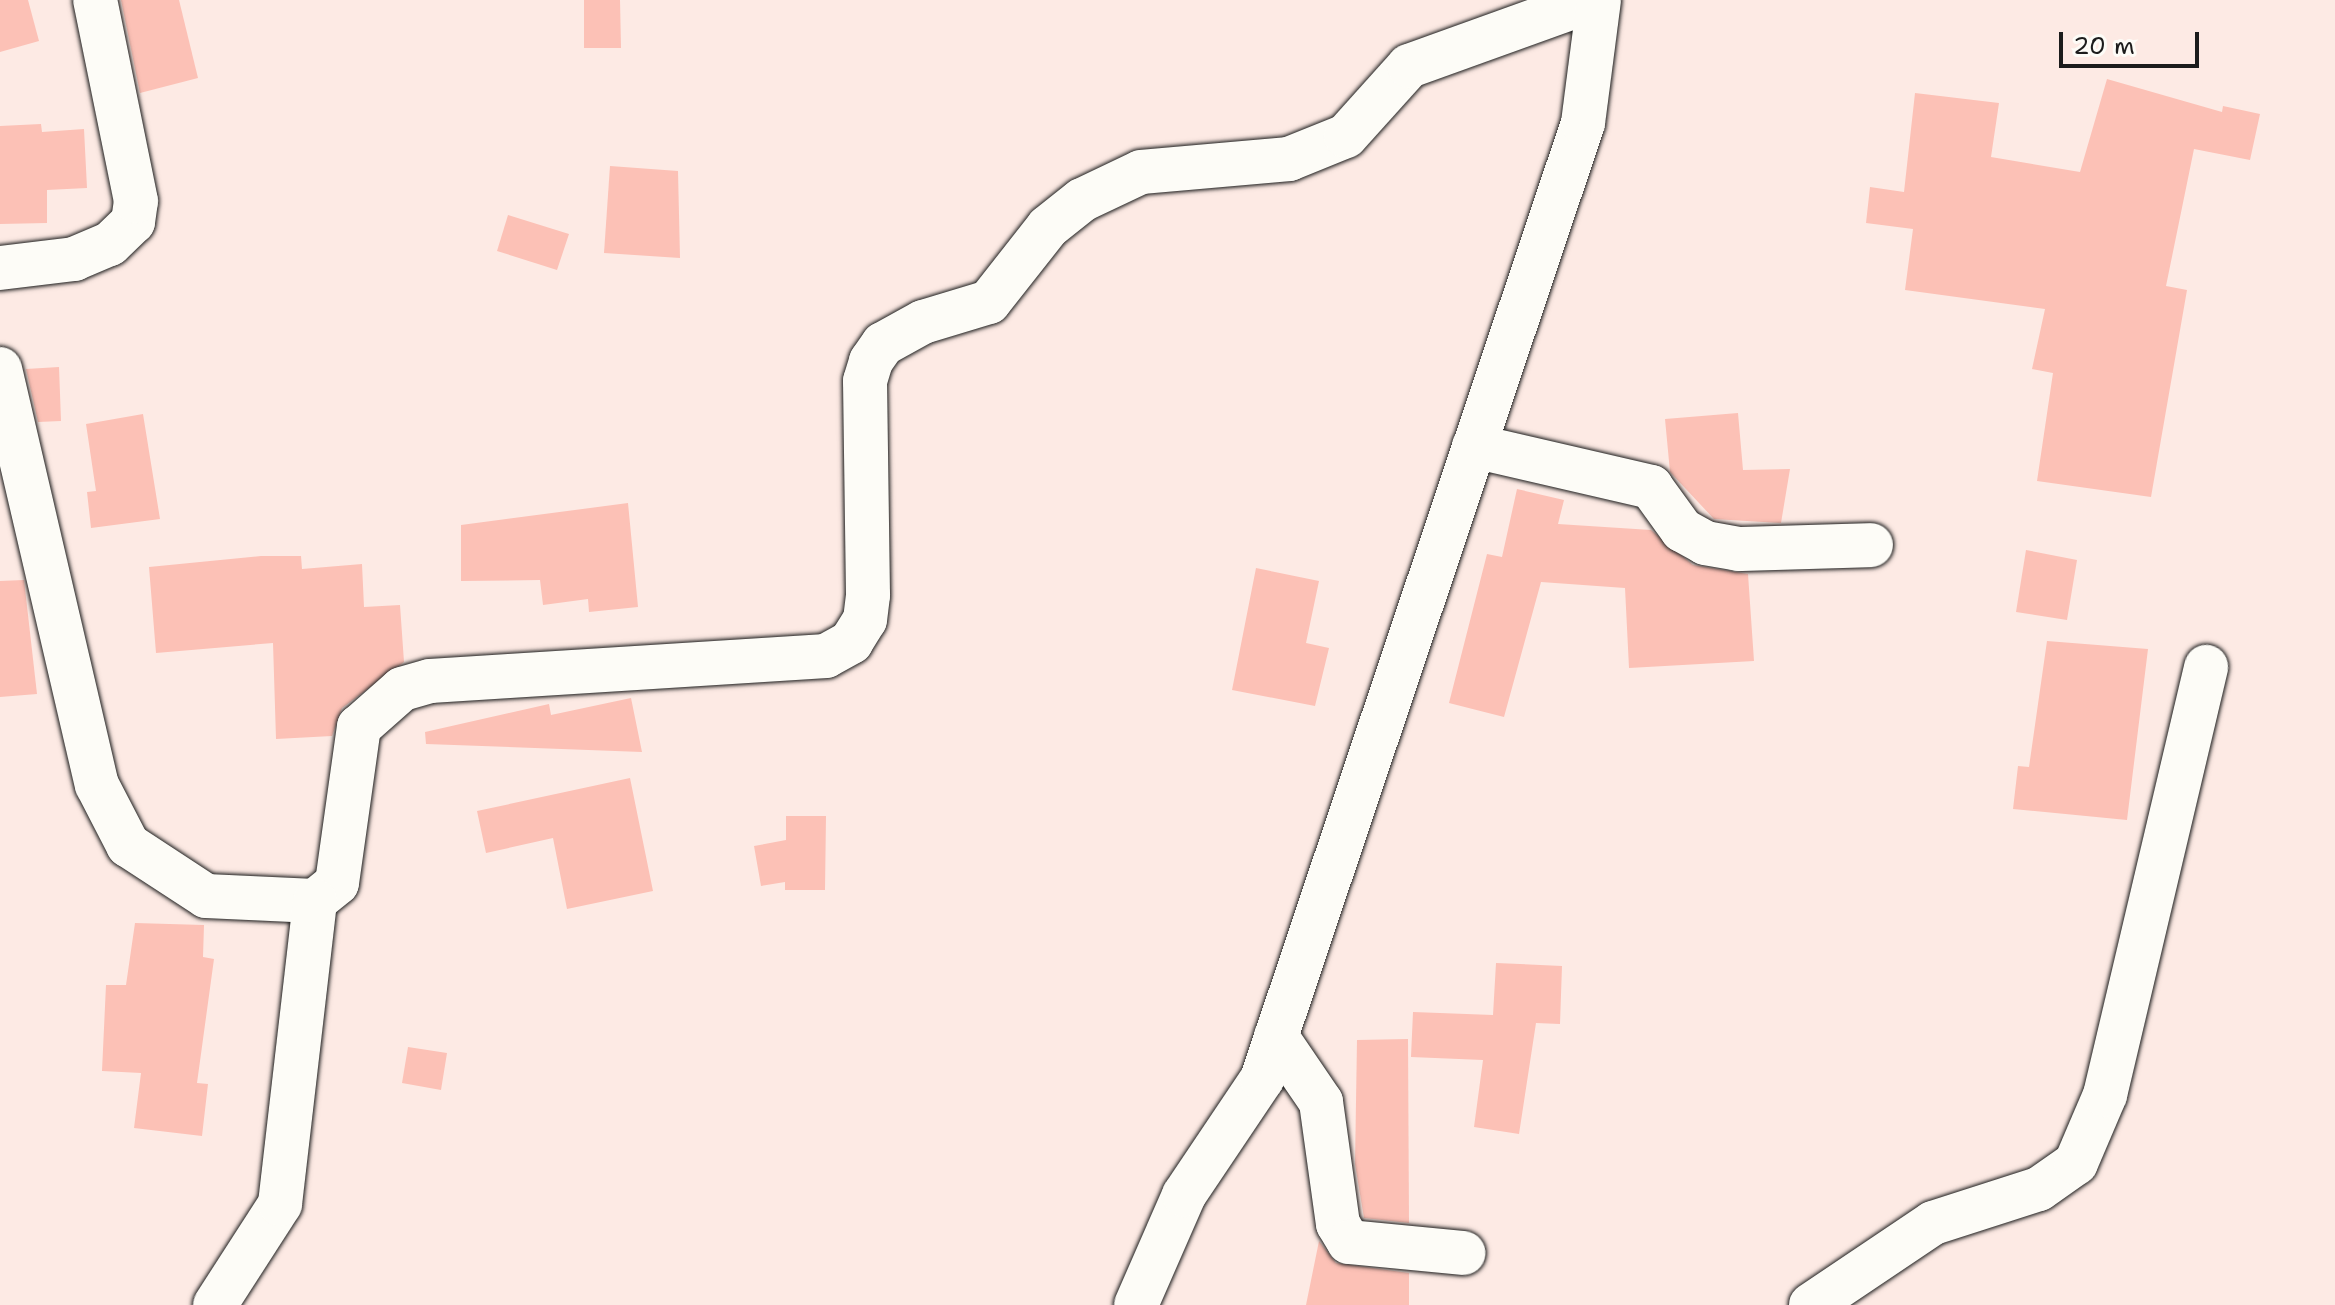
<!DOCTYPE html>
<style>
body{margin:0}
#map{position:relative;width:2335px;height:1305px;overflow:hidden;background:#fdeae4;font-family:"Shantell Sans",sans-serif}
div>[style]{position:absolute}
.building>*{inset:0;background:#fcc1b6}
.roads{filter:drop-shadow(0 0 2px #1c1c1c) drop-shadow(0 0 2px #1c1c1c)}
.minor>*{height:44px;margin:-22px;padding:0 22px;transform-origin:22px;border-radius:22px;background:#fdfcf7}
span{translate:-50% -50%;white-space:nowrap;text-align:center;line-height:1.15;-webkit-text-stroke:6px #fdfcf7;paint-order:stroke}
.scale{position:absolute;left:2059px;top:32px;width:140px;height:36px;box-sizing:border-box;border:4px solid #1c1c1c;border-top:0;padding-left:10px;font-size:24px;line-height:28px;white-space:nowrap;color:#1c1c1c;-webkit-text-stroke:6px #fdfcf7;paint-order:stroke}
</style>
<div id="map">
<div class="building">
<div style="clip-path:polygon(0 0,28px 0,39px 41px,0 52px)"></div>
<div style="clip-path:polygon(121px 0,179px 0,198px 78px,140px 93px)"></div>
<div style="clip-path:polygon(584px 0,620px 0,621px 48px,584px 48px)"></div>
<div style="clip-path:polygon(2107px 79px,2222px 112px,2223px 106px,2260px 114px,2250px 160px,2194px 149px,2166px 286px,2187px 290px,2151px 497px,2037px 481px,2053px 373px,2032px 369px,2045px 309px,1905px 290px,1913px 229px,1866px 223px,1870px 187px,1904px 192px,1915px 93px,1999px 103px,1991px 157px,2080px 172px)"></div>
<div style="clip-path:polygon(41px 124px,42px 132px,84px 129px,87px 188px,47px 190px,47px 223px,0 224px,0 126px)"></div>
<div style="clip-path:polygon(610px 166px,678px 171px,680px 258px,604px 253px)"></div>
<div style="clip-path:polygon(508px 215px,569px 234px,557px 270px,497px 251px)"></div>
<div style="clip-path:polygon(59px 367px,61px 421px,38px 422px,26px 369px)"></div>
<div style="clip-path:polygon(1738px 413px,1743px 470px,1790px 469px,1781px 523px,1714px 519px,1670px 472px,1665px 419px)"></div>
<div style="clip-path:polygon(143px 414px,160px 519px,91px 528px,87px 492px,96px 491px,86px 424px)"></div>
<div style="clip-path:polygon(1517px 489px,1564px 500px,1558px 524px,1651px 530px,1693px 565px,1748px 574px,1754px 661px,1629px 668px,1625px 588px,1541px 582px,1504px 717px,1449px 703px,1487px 554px,1502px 557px)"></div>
<div style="clip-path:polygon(628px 503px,638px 607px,589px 612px,588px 599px,543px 605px,540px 580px,461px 581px,461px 525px)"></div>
<div style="clip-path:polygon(2026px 550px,2077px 560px,2067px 620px,2016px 612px)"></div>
<div style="clip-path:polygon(261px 556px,301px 556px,302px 569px,362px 564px,364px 607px,400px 605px,404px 662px,342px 708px,332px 736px,276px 739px,273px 643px,156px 653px,149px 567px)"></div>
<div style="clip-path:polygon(1256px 568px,1319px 581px,1306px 643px,1329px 648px,1315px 706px,1232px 690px)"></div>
<div style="clip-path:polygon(24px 580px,37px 694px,0 697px,0 581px)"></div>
<div style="clip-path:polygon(2047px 641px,2148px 649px,2127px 820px,2013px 809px,2018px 766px,2029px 767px)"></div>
<div style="clip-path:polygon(631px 698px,642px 752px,426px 744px,425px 732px,549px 704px,551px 715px)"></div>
<div style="clip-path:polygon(630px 778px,653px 891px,567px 909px,553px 838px,486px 853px,477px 811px)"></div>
<div style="clip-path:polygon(786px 816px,826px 816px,825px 890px,785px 890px,785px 882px,761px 886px,754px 846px,786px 840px)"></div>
<div style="clip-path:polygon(135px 923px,204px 925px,203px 957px,214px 959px,197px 1083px,208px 1084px,202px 1136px,134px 1128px,141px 1073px,102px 1071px,106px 985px,126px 985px)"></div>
<div style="clip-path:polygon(1496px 963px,1562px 966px,1560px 1024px,1536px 1023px,1519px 1134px,1474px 1127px,1483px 1060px,1411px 1057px,1413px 1012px,1493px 1015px)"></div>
<div style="clip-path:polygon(1408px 1039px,1409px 1223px,1364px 1218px,1355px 1164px,1357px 1040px)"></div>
<div style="clip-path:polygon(408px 1047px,447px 1053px,441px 1090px,402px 1083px)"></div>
<div style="clip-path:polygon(1319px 1241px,1336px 1263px,1409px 1273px,1409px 1305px,1306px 1305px)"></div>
</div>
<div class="roads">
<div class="minor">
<div style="left:0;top:268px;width:75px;rotate:-6.9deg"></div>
<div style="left:74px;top:259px;width:39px;rotate:-23deg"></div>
<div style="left:110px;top:244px;width:32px;rotate:-44deg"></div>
<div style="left:133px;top:222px;width:21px;rotate:-82deg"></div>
<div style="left:136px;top:201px;width:205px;rotate:-101.5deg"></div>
<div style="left:0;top:369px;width:427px;rotate:76.9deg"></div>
<div style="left:97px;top:785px;width:68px;rotate:62.7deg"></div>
<div style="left:128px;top:845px;width:93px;rotate:33.2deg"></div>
<div style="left:206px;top:896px;width:109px;rotate:2.6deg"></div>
<div style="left:315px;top:901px;width:28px;rotate:-39deg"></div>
<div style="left:337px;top:883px;width:158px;rotate:-82deg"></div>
<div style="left:359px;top:727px;width:57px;rotate:-41.5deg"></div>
<div style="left:402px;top:689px;width:29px;rotate:-16deg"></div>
<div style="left:430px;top:681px;width:397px;rotate:-3.6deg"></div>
<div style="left:826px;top:656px;width:29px;rotate:-29deg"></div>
<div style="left:851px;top:642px;width:26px;rotate:-58deg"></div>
<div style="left:865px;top:620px;width:25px;rotate:-83deg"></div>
<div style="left:868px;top:595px;width:214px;rotate:-90.8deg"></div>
<div style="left:865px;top:381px;width:21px;rotate:-73deg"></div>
<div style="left:871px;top:361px;width:21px;rotate:-55deg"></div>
<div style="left:883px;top:344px;width:46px;rotate:-28.8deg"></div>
<div style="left:923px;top:322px;width:69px;rotate:-16.9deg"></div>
<div style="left:989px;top:302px;width:95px;rotate:-51.8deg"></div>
<div style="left:1048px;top:227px;width:43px;rotate:-38.5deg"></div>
<div style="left:1082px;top:200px;width:65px;rotate:-25.4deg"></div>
<div style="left:1141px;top:172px;width:149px;rotate:-5deg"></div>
<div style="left:1289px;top:159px;width:61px;rotate:-22deg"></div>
<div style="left:1346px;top:136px;width:94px;rotate:-48deg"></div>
<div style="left:1409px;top:66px;width:195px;rotate:-19.8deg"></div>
<div style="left:1474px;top:446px;width:182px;rotate:13deg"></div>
<div style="left:1651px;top:487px;width:53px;rotate:54.2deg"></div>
<div style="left:1682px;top:530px;width:26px;rotate:29deg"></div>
<div style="left:1705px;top:543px;width:34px;rotate:10deg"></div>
<div style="left:1738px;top:549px;width:133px;rotate:-1.7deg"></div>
<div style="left:1276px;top:1036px;width:80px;rotate:55.7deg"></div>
<div style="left:1321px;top:1102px;width:123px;rotate:82.1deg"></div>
<div style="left:1338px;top:1224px;width:21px;rotate:59deg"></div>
<div style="left:1349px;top:1242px;width:115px;rotate:5.5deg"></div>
<div style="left:215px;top:1305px;width:120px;rotate:-57.2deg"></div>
<div style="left:280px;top:1204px;width:305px;rotate:-83.4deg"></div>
<div style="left:1136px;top:1305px;width:120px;rotate:-66.4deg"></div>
<div style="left:1184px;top:1195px;width:140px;rotate:-56.1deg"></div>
<div style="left:1262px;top:1079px;width:1008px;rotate:-71.44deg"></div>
<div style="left:1583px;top:123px;width:124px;rotate:-82.6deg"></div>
<div style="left:1811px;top:1305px;width:147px;rotate:-33.9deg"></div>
<div style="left:1933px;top:1223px;width:111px;rotate:-17.8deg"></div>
<div style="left:2039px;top:1189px;width:45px;rotate:-35.1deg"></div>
<div style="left:2076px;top:1163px;width:74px;rotate:-66.9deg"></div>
<div style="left:2105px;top:1095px;width:440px;rotate:-76.7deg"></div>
</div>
</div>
<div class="scale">20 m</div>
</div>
